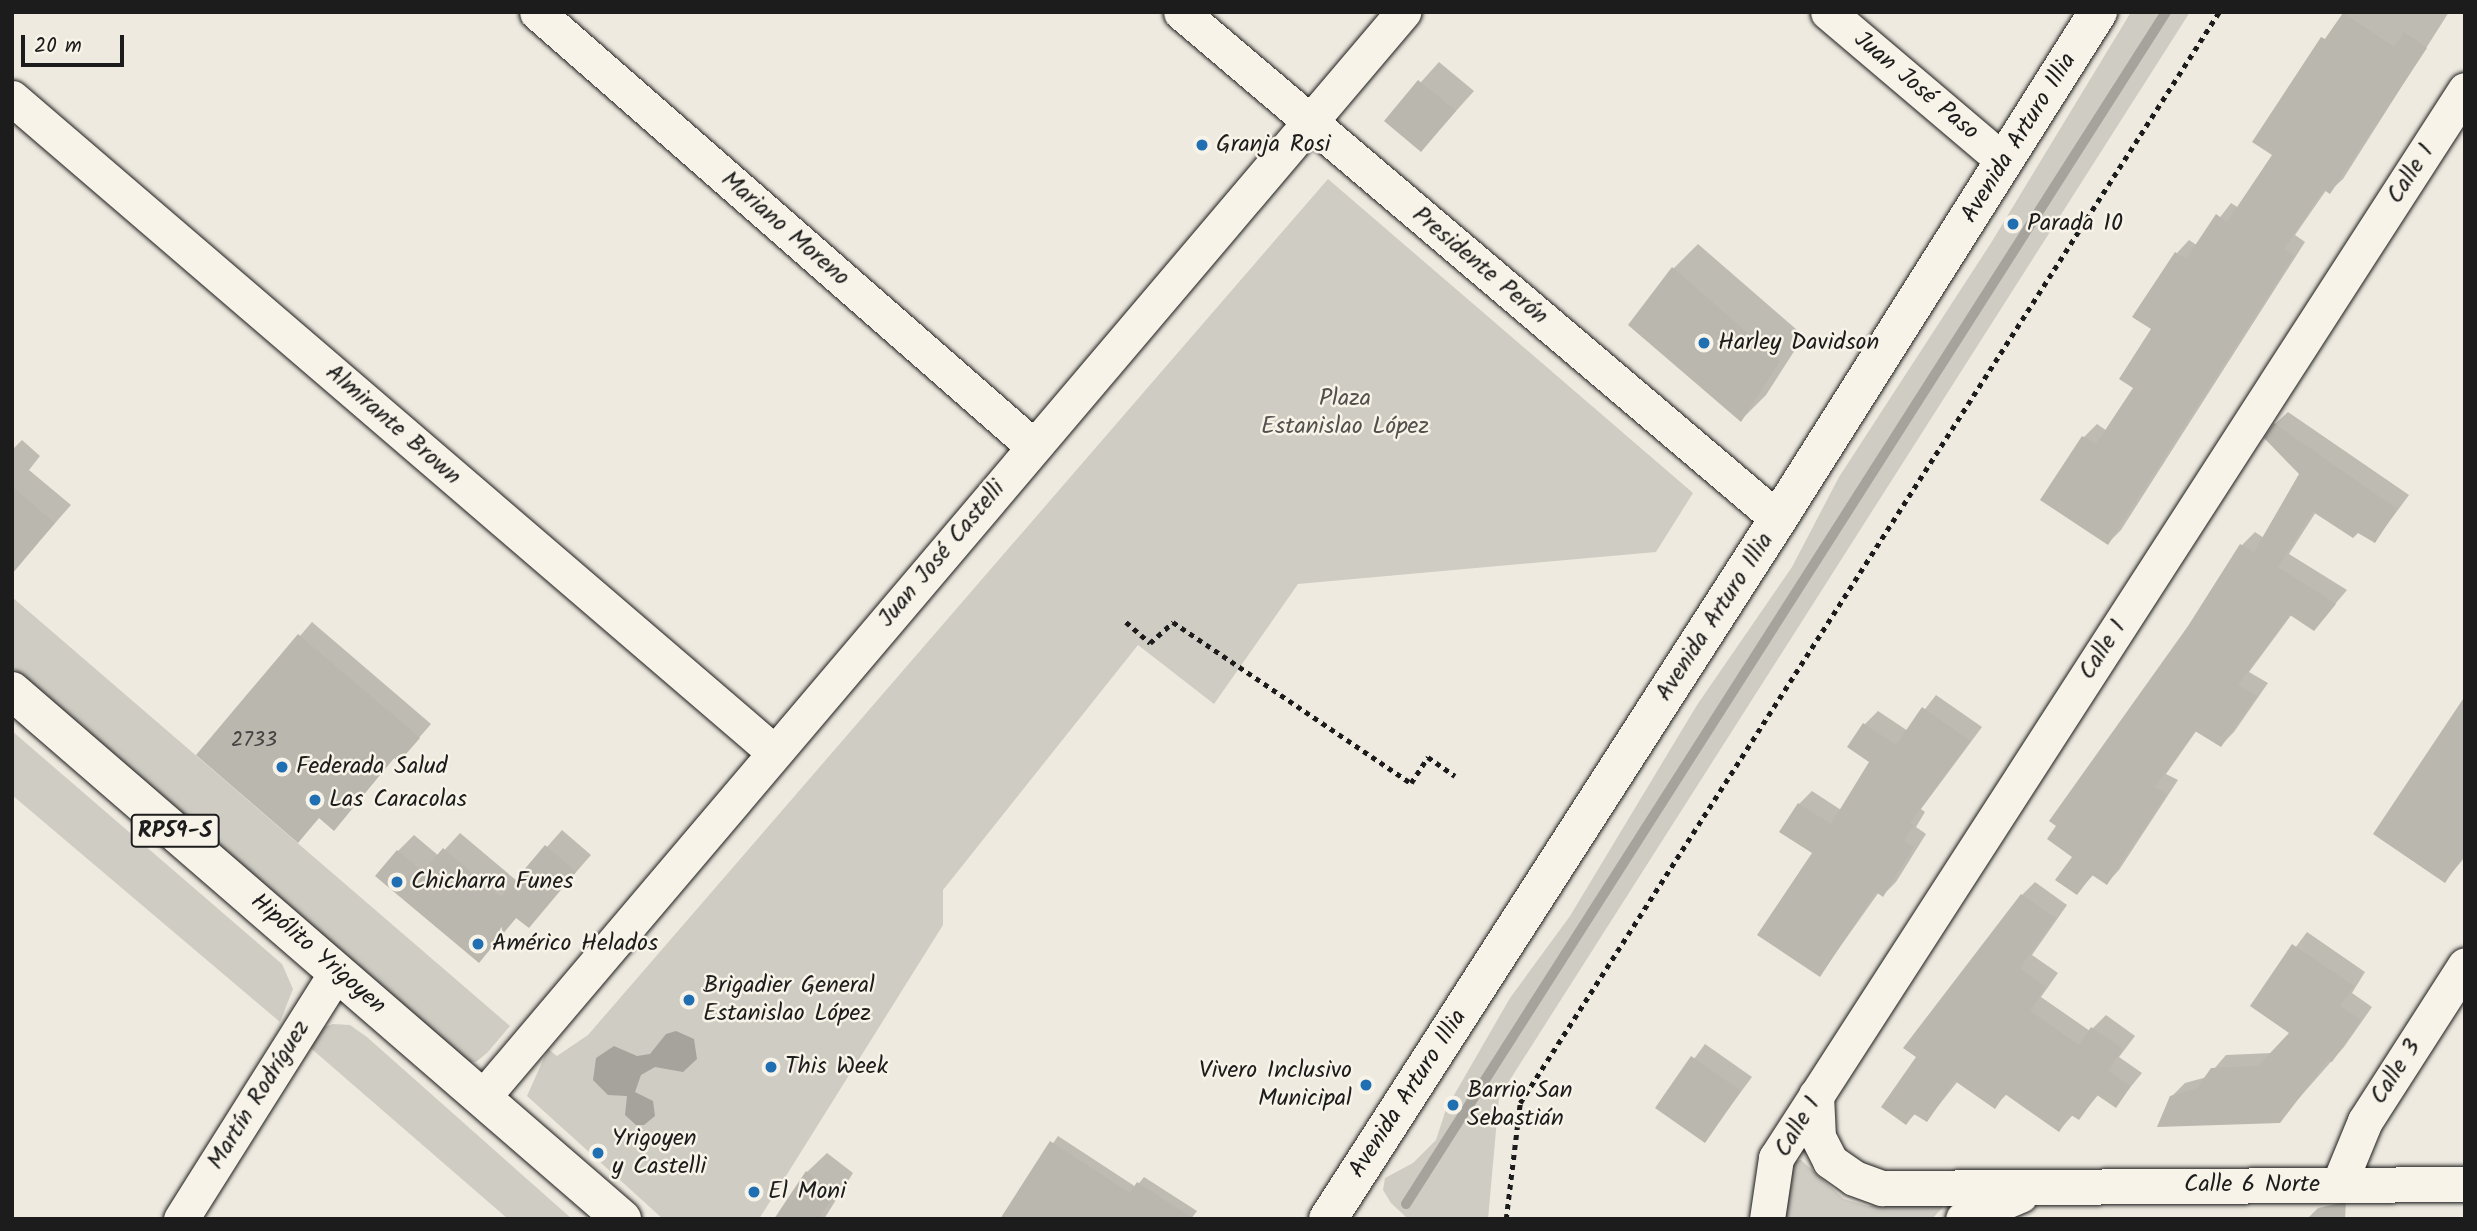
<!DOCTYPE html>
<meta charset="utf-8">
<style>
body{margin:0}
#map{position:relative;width:2477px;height:1231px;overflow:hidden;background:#eeeae0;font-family:Kalam,sans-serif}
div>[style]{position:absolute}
.green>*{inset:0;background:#cfccc3}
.water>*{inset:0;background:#a6a39d}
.shadow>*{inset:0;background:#0003}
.stream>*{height:10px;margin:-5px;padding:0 5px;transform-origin:5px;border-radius:5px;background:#a6a39d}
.building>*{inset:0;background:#bab7af}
.path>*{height:4.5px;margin-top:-2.25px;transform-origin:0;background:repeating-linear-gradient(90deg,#1c1c1c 0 5px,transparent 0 10px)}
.roads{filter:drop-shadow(0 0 2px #1c1c1c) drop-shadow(0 0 2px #1c1c1c)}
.street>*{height:35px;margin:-17.5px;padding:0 17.5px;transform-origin:17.5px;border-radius:17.5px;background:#f7f3e8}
.secondary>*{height:38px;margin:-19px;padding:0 19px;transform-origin:19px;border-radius:19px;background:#f7f3e8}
.primary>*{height:38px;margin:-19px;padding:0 19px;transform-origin:19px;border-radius:19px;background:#f7f3e8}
.dots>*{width:19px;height:19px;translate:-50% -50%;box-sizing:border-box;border:4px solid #f7f3e8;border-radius:50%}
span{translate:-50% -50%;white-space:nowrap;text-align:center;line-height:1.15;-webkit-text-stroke:5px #f7f3e8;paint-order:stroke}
.number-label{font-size:21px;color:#444341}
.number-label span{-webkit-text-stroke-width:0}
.shield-label span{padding:2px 5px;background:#f7f3e8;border:2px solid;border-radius:5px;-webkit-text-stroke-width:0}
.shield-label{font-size:23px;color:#1c1c1c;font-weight:700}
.street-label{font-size:24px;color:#1c1c1c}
.poi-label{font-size:24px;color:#1c1c1c}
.left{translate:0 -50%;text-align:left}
.right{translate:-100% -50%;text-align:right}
.park-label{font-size:24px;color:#52514e}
.frame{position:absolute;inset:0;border:14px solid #1c1c1c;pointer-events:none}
.scale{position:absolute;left:21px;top:35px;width:103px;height:32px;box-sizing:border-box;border:4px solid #1c1c1c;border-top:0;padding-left:9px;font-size:21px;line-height:24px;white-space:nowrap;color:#1c1c1c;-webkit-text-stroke:5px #f7f3e8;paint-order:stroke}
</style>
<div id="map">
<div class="green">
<div style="clip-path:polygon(2131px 12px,2190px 12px,1499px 1097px,1488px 1219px,1408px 1219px,1391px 1203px,1383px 1190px,1385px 1178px,1413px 1163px,1436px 1140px,1446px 1109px,1510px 998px,1570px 916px,1697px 705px,1792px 567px,1839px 477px,1991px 243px)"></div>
<div style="clip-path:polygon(1328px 179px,1693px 493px,1656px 552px,1298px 584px,1214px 704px,1138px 645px,943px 890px,943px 925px,759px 1219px,663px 1219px,527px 1096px,548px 1049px,557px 1056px,588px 1035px)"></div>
<div style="clip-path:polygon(12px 597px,510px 1026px,487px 1053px,476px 1062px,465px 1063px,449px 1050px,12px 667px)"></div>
<div style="clip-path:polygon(12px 731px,282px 964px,293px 989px,280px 1022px,12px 795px)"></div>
<div style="clip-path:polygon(333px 1024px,350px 1025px,367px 1037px,572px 1219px,508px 1219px,306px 1044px,318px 1029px)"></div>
<div style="clip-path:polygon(1801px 1160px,1844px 1199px,1868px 1206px,1937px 1202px,1943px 1207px,1932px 1219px,1779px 1219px,1788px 1162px)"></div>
</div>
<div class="water">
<div style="clip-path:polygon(676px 1031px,694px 1039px,697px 1059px,683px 1072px,655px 1067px,641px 1075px,635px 1092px,653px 1101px,655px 1116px,644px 1125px,636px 1125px,625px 1115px,627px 1096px,608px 1095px,593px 1080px,596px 1058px,614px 1046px,637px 1056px,650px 1054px,666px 1034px)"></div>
</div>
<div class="shadow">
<div style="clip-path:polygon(2344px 12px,2449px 12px,2343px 179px,2330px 191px,2327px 189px,2295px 235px,2305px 242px,2121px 530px,2108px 543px,2042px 499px,2084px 437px,2097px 424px,2107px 431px,2135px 387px,2177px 253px,2189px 240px,2198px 246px,2231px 203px,2239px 208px,2275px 154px,2255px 141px)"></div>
<div style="clip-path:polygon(1439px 62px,1474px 91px,1421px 150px,1386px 121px)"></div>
<div style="clip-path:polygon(1698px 244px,1804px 336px,1766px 395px,1741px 420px,1673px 269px)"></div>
<div style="clip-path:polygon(2288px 412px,2409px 495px,2375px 541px,2316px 512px,2289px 554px,2347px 590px,2314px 629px,2292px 614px,2249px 672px,2268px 683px,2234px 732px,2221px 745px,2197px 730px,2166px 774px,2178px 780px,2119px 870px,2107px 883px,2094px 874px,2077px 893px,2074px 857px,2190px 627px,2242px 545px,2255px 532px,2264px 538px,2301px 473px,2275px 424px)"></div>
<div style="clip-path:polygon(22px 440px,40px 456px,29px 470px,71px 505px,19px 564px,12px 558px,12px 450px)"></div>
<div style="clip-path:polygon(312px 622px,431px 724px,411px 747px,395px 757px,334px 829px,320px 816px,198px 754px)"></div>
<div style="clip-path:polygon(1936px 695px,1982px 727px,1921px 809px,1925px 812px,1916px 827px,1926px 834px,1896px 882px,1883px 895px,1879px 892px,1820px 975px,1815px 852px,1799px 804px,1812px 791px,1841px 810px,1871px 761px,1850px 746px,1865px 724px,1878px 711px,1908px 731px)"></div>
<div style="clip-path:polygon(2465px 700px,2465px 857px,2445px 881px)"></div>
<div style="clip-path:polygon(562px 830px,591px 855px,529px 926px,517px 917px,478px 960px,398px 851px,414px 835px,439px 856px,460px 833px,517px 881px)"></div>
<div style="clip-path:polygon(2035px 882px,2067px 905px,2032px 955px,2058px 973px,2041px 997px,2090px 1031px,2106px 1015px,2135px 1036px,2119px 1057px,2142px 1073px,2115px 1106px,2099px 1094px,2079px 1118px,2074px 1114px,2059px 1130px,2007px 1094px,1994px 1107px,1958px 1081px,1927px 1120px,1916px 1113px,1906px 1123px,2022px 895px)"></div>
<div style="clip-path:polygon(2307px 932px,2365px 972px,2352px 993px,2372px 1007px,2344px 1047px,2279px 1121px,2171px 1097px,2185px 1083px,2207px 1077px,2226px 1055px,2272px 1053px,2292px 1033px,2252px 1006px)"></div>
<div style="clip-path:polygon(1705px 1044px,1752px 1077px,1705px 1140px,1658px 1108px)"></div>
<div style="clip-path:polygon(1058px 1136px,1136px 1187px,1144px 1177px,1197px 1211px,1191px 1219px,1002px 1219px)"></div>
<div style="clip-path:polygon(827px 1153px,853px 1173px,824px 1219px,779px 1219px,807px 1172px)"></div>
<div style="clip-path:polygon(2346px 1202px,2345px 1219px,2307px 1219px,2318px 1208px)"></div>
</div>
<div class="stream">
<div style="left:1406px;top:1204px;width:1414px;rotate:-57.48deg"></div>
</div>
<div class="building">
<div style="clip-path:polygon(2343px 13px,2394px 47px,2404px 32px,2427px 48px,2330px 194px,2324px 190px,2284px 249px,2294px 256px,2108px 545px,2040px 500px,2082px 436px,2096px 444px,2133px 388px,2119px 379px,2151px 329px,2132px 317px,2175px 252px,2186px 259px,2216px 214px,2227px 222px,2272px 155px,2252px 142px,2321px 37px,2325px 39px)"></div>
<div style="clip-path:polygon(1418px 80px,1456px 111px,1421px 152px,1384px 121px)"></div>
<div style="clip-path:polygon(1672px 267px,1780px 361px,1741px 422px,1628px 325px)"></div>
<div style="clip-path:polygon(2274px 423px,2397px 509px,2375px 543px,2358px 533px,2353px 538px,2313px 512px,2278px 567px,2336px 604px,2314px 631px,2290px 615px,2238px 685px,2257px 696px,2221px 747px,2195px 731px,2155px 787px,2167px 794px,2107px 885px,2092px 875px,2077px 895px,2055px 880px,2072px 857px,2047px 839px,2056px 826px,2049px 821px,2188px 626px,2240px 544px,2254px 552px,2299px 474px,2264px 438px)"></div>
<div style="clip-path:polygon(12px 487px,55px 523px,12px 574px)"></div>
<div style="clip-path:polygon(298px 634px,420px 738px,399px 762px,394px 758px,334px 831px,319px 818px,298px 843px,196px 755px)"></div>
<div style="clip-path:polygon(2465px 696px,2465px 853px,2445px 883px,2373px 834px)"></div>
<div style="clip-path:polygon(1922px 707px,1970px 741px,1910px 823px,1914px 825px,1904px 841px,1914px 847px,1883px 897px,1876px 892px,1820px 977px,1757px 935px,1812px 853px,1779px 832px,1798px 803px,1831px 824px,1869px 762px,1847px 747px,1863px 723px,1896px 745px)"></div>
<div style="clip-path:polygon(545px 845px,576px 872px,529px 928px,516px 918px,479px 963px,375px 876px,397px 850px,423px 872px,443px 848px,501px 897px)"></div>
<div style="clip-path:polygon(2021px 894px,2056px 918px,2020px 968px,2046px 987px,2030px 1011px,2079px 1045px,2091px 1027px,2123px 1049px,2108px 1071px,2131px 1086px,2116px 1108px,2097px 1095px,2079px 1120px,2071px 1115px,2059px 1132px,2005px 1094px,1995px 1109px,1955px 1081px,1927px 1122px,1914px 1114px,1906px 1125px,1881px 1107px,1916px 1057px,1903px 1048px)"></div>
<div style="clip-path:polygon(2292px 944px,2354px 986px,2340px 1006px,2361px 1020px,2332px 1062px,2328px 1060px,2280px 1123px,2157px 1127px,2170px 1096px,2197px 1088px,2211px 1068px,2258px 1066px,2289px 1033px,2250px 1006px)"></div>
<div style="clip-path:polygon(1691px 1056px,1741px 1091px,1705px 1143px,1655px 1108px)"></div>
<div style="clip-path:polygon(1050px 1141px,1130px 1193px,1137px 1182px,1194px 1219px,1000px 1219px)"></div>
<div style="clip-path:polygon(806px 1171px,835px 1193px,819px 1219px,774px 1219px)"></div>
</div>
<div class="path">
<div style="left:1126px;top:622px;width:32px;rotate:41deg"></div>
<div style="left:1150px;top:643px;width:31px;rotate:-42deg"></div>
<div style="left:1173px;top:622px;width:287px;rotate:34.1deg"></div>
<div style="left:1411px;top:783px;width:31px;rotate:-57deg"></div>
<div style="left:1428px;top:757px;width:33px;rotate:35deg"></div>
<div style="left:1506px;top:1219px;width:117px;rotate:-83.1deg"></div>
<div style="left:1520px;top:1103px;width:1296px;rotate:-57.35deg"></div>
</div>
<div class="roads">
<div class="street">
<div style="left:537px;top:12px;width:660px;rotate:41.19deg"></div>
<div style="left:1181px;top:12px;width:783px;rotate:40.34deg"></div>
<div style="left:1828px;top:12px;width:231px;rotate:40.3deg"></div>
<div style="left:12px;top:98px;width:1004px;rotate:40.64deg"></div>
<div style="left:1816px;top:1095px;width:42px;rotate:87.3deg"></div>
<div style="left:1818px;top:1137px;width:27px;rotate:63deg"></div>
<div style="left:1830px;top:1161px;width:29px;rotate:35deg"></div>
<div style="left:1854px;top:1178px;width:30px;rotate:20deg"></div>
<div style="left:1882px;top:1188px;width:583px;rotate:-0.39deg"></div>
<div style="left:483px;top:1097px;width:1423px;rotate:-49.7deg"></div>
<div style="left:2339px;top:1184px;width:68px;rotate:-67.6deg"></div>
<div style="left:2365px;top:1121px;width:185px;rotate:-57.3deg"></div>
<div style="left:181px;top:1219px;width:293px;rotate:-57.8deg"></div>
<div style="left:1767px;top:1219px;width:62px;rotate:-81.6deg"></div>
<div style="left:1776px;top:1158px;width:1271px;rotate:-57.17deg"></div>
<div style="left:1963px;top:1219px;width:62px;rotate:-22.8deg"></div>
</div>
<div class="secondary">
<div style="left:1328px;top:1219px;width:832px;rotate:-57.26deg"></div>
<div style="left:1778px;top:519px;width:600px;rotate:-57.74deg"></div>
</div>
<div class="primary">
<div style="left:12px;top:691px;width:807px;rotate:40.88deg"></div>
</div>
</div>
<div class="dots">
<div style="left:1202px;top:145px;background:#1f6fb2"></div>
<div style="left:2013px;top:224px;background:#1f6fb2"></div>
<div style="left:1704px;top:343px;background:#1f6fb2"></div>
<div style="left:282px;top:767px;background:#1f6fb2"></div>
<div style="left:315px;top:800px;background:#1f6fb2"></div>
<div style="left:397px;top:882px;background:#1f6fb2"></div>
<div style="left:478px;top:944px;background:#1f6fb2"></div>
<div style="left:689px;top:1000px;background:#1f6fb2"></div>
<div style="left:771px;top:1067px;background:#1f6fb2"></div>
<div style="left:1366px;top:1085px;background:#1f6fb2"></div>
<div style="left:1453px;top:1105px;background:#1f6fb2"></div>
<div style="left:598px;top:1153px;background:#1f6fb2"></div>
<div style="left:754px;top:1192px;background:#1f6fb2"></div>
</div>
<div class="number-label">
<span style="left:254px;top:741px">2733</span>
</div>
<div class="shield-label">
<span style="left:175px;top:831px">RP59-S</span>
</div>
<div class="street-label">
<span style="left:1916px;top:86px;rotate:40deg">Juan José Paso</span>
<span style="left:2019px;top:138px;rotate:-58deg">Avenida Arturo Illia</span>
<span style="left:2411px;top:174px;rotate:-57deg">Calle 1</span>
<span style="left:785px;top:229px;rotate:41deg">Mariano Moreno</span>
<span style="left:1480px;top:266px;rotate:40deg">Presidente Perón</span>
<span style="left:393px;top:425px;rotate:41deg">Almirante Brown</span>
<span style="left:942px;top:554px;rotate:-50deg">Juan José Castelli</span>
<span style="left:1715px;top:617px;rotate:-57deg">Avenida Arturo Illia</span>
<span style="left:2103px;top:650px;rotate:-57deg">Calle 1</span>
<span style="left:318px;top:954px;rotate:41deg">Hipólito Yrigoyen</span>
<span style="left:2396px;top:1072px;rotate:-57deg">Calle 3</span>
<span style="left:1408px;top:1094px;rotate:-57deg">Avenida Arturo Illia</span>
<span style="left:259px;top:1095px;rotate:-58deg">Martín Rodríguez</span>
<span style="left:1798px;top:1127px;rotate:-59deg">Calle 1</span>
<span style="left:2252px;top:1185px">Calle 6 Norte</span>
</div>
<div class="poi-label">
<span class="left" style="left:1216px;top:145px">Granja Rosi</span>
<span class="left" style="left:2027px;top:224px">Parada 10</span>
<span class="left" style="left:1718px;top:343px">Harley Davidson</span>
<span class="left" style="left:296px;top:767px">Federada Salud</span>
<span class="left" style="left:329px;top:800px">Las Caracolas</span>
<span class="left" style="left:411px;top:882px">Chicharra Funes</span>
<span class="left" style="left:492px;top:944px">Américo Helados</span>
<span class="left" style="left:703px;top:1000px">Brigadier General<br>Estanislao López</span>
<span class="left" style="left:785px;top:1067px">This Week</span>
<span class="right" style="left:1352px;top:1085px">Vivero Inclusivo<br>Municipal</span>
<span class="left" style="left:1467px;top:1105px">Barrio San<br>Sebastián</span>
<span class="left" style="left:612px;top:1153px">Yrigoyen<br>y Castelli</span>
<span class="left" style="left:768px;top:1192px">El Moni</span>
</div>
<div class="park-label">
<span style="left:1345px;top:413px">Plaza<br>Estanislao López</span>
</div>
<div class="frame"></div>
<div class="scale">20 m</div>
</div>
